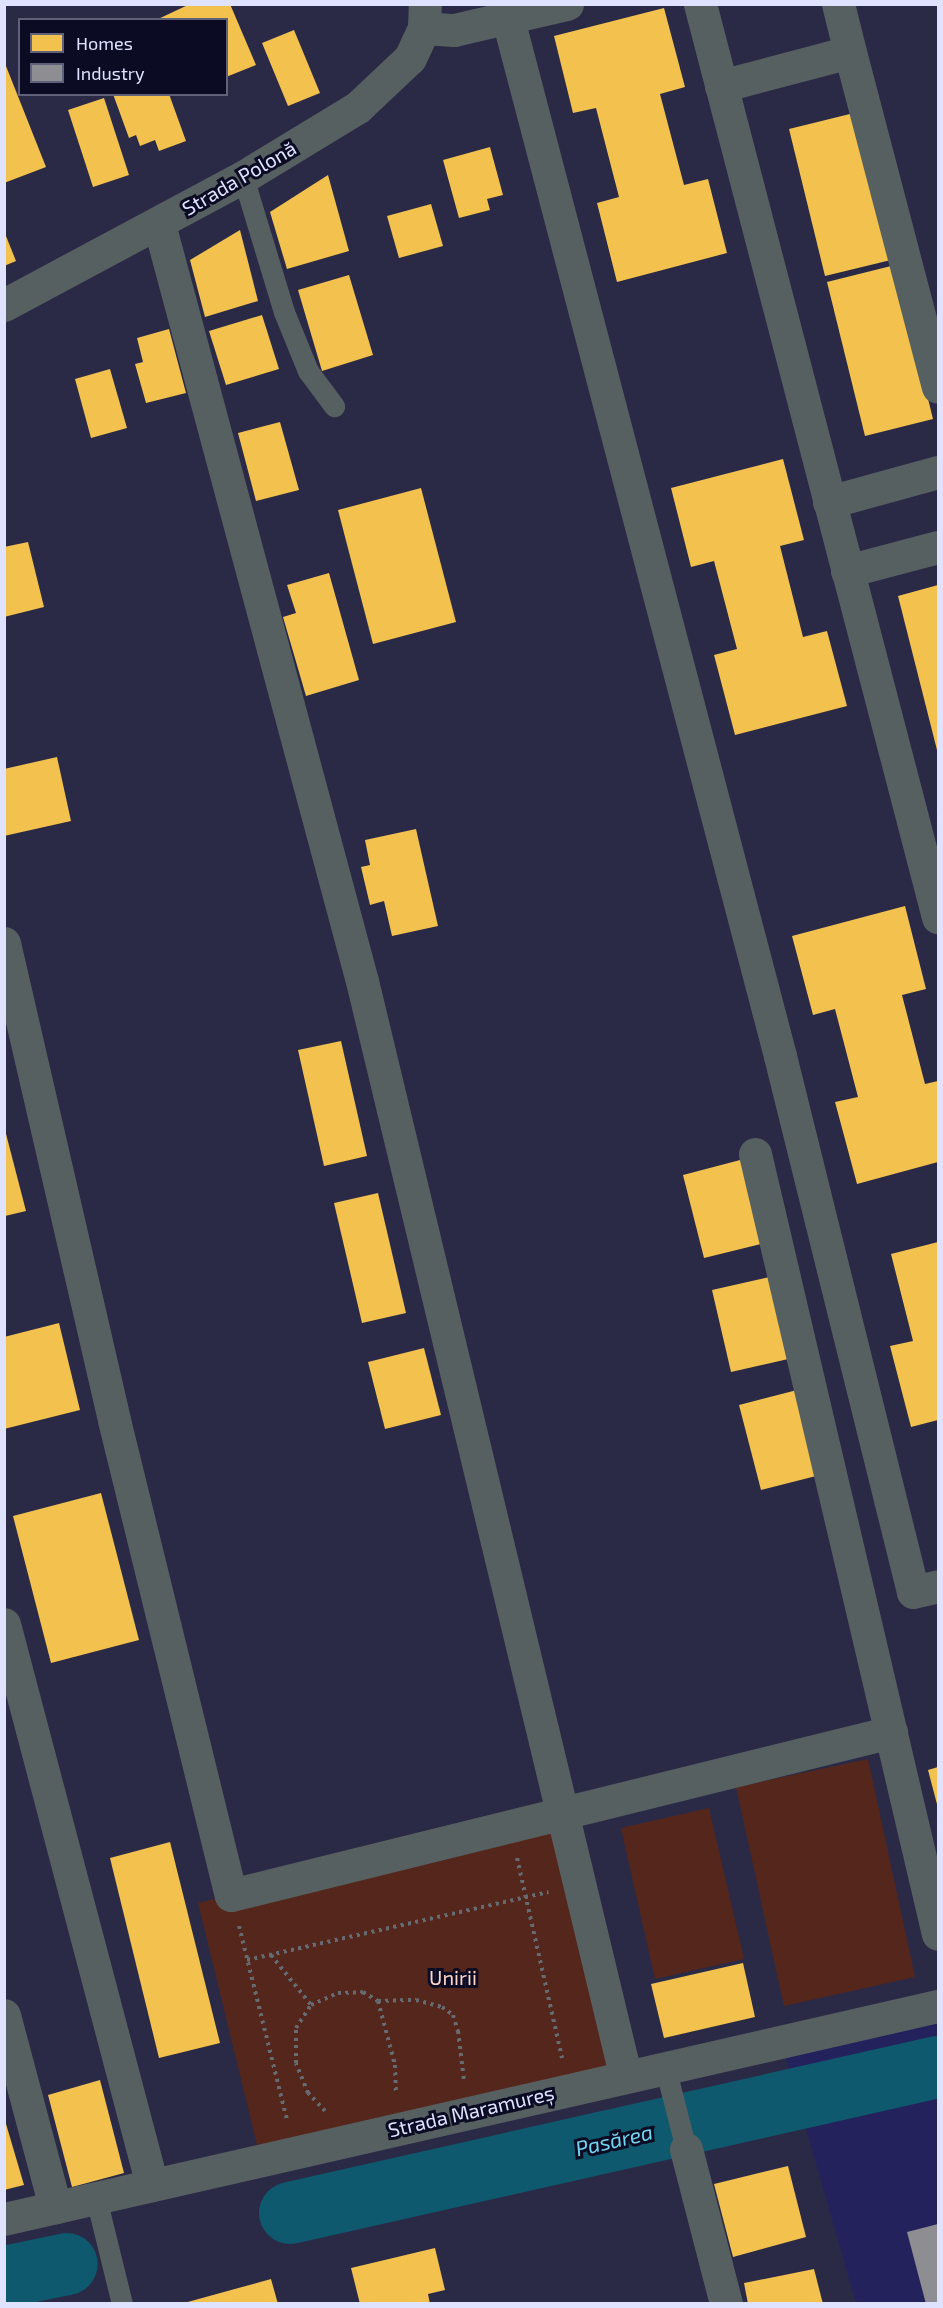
<!DOCTYPE html>
<meta charset="utf-8">
<style>
body{margin:0}
#map{position:relative;width:943px;height:2308px;overflow:hidden;background:#2a2a47;font-family:"Exo 2",sans-serif}
div>[style]{position:absolute}
.built>*{inset:0;background:#24225c}
.green>*{inset:0;background:#55271c}
.homes>*{inset:0;background:#f2c14e}
.industry>*{inset:0;background:#8d8d92}
.river>*{height:62px;margin:-31px;padding:0 31px;transform-origin:31px;border-radius:31px;background:#0e596d}
.path>*{height:4px;margin-top:-2px;transform-origin:0;background:repeating-linear-gradient(90deg,#666b72 0 3px,transparent 0 7.5px)}
.lane>*{height:21px;margin:-10.5px;padding:0 10.5px;transform-origin:10.5px;border-radius:10.5px;background:#576060}
.street>*{height:33px;margin:-16.5px;padding:0 16.5px;transform-origin:16.5px;border-radius:16.5px;background:#576060}
span{translate:-50% -50%;white-space:nowrap;text-align:center;line-height:1.15;-webkit-text-stroke:6px #0b0c24;paint-order:stroke}
.street-label{font-size:20px;color:#dfe3ff}
.park-label{font-size:20px;color:#ffd5c8}
.water-label{font-size:21px;color:#74d8f4;font-style:italic}
.frame{position:absolute;inset:0;border:6px solid #dfe3ff;pointer-events:none}
.legend{position:absolute;left:18px;top:18px;width:210px;height:78px;box-sizing:border-box;background:#0b0c24;border:2px solid #60627c;margin:0;padding:8px 10px;list-style:none;font-size:18px;color:#dfe3ff}
.legend li{display:flex;align-items:center;gap:12px;height:30px}
.legend b{width:30px;border:2px solid #60627c}
</style>
<div id="map">
<div class="built">
<div style="clip-path:polygon(938px 2006px,938px 2303px,856px 2303px,781px 2041px)"></div>
</div>
<div class="green">
<div style="clip-path:polygon(868px 1759px,915px 1977px,784px 2006px,736px 1787px)"></div>
<div style="clip-path:polygon(709px 1808px,744px 1959px,655px 1979px,621px 1828px)"></div>
<div style="clip-path:polygon(564px 1811px,625px 2074px,261px 2161px,198px 1903px)"></div>
</div>
<div class="homes">
<div style="clip-path:polygon(190px 4px,230px 4px,256px 65px,226px 77px,226px 20px,156px 20px)"></div>
<div style="clip-path:polygon(664px 8px,685px 87px,660px 94px,684px 185px,708px 179px,727px 253px,617px 282px,597px 203px,619px 197px,596px 108px,573px 113px,554px 36px)"></div>
<div style="clip-path:polygon(294px 30px,320px 93px,288px 106px,262px 43px)"></div>
<div style="clip-path:polygon(4px 61px,46px 167px,4px 183px)"></div>
<div style="clip-path:polygon(113px 94px,169px 94px,186px 141px,159px 151px,155px 140px,140px 146px,136px 135px,129px 138px)"></div>
<div style="clip-path:polygon(104px 98px,129px 175px,93px 187px,68px 110px)"></div>
<div style="clip-path:polygon(858px 112px,895px 259px,825px 276px,789px 129px)"></div>
<div style="clip-path:polygon(490px 147px,503px 195px,487px 199px,490px 210px,459px 218px,443px 160px)"></div>
<div style="clip-path:polygon(328px 175px,349px 251px,287px 269px,270px 212px)"></div>
<div style="clip-path:polygon(431px 204px,443px 246px,399px 258px,387px 216px)"></div>
<div style="clip-path:polygon(240px 230px,258px 301px,205px 317px,190px 260px)"></div>
<div style="clip-path:polygon(4px 231px,16px 261px,4px 266px)"></div>
<div style="clip-path:polygon(895px 265px,933px 419px,865px 436px,827px 282px)"></div>
<div style="clip-path:polygon(349px 275px,373px 355px,322px 371px,298px 290px)"></div>
<div style="clip-path:polygon(262px 315px,279px 369px,226px 385px,209px 331px)"></div>
<div style="clip-path:polygon(169px 329px,186px 393px,146px 403px,135px 364px,143px 362px,137px 338px)"></div>
<div style="clip-path:polygon(110px 369px,127px 428px,91px 438px,75px 379px)"></div>
<div style="clip-path:polygon(280px 422px,299px 490px,256px 501px,238px 433px)"></div>
<div style="clip-path:polygon(783px 459px,804px 540px,780px 546px,803px 637px,827px 631px,847px 706px,735px 735px,714px 655px,737px 649px,714px 561px,691px 567px,671px 488px)"></div>
<div style="clip-path:polygon(421px 488px,456px 622px,373px 644px,338px 510px)"></div>
<div style="clip-path:polygon(28px 542px,44px 607px,4px 617px,4px 547px)"></div>
<div style="clip-path:polygon(329px 573px,359px 680px,306px 696px,283px 617px,296px 613px,287px 585px)"></div>
<div style="clip-path:polygon(938px 585px,938px 754px,898px 596px)"></div>
<div style="clip-path:polygon(57px 757px,71px 821px,4px 836px,4px 769px)"></div>
<div style="clip-path:polygon(416px 829px,438px 926px,392px 936px,384px 901px,370px 905px,361px 867px,370px 865px,365px 840px)"></div>
<div style="clip-path:polygon(905px 906px,926px 989px,902px 995px,925px 1084px,938px 1081px,938px 1162px,857px 1184px,835px 1102px,858px 1097px,835px 1009px,813px 1015px,792px 936px)"></div>
<div style="clip-path:polygon(341px 1041px,367px 1156px,324px 1166px,298px 1050px)"></div>
<div style="clip-path:polygon(5px 1130px,26px 1211px,5px 1216px)"></div>
<div style="clip-path:polygon(744px 1159px,765px 1243px,704px 1258px,683px 1175px)"></div>
<div style="clip-path:polygon(378px 1193px,406px 1313px,362px 1323px,334px 1203px)"></div>
<div style="clip-path:polygon(938px 1242px,938px 1420px,911px 1427px,890px 1346px,913px 1341px,891px 1254px)"></div>
<div style="clip-path:polygon(778px 1275px,797px 1357px,731px 1372px,712px 1290px)"></div>
<div style="clip-path:polygon(59px 1323px,80px 1410px,4px 1429px,4px 1337px)"></div>
<div style="clip-path:polygon(424px 1348px,441px 1415px,385px 1429px,368px 1362px)"></div>
<div style="clip-path:polygon(801px 1389px,824px 1474px,761px 1490px,739px 1405px)"></div>
<div style="clip-path:polygon(101px 1493px,139px 1640px,51px 1663px,13px 1516px)"></div>
<div style="clip-path:polygon(938px 1767px,938px 1808px,928px 1770px)"></div>
<div style="clip-path:polygon(170px 1842px,220px 2043px,159px 2058px,110px 1858px)"></div>
<div style="clip-path:polygon(743px 1963px,755px 2017px,664px 2038px,651px 1984px)"></div>
<div style="clip-path:polygon(100px 2080px,124px 2173px,72px 2187px,48px 2095px)"></div>
<div style="clip-path:polygon(4px 2117px,24px 2185px,4px 2190px)"></div>
<div style="clip-path:polygon(788px 2166px,806px 2237px,733px 2257px,714px 2184px)"></div>
<div style="clip-path:polygon(435px 2248px,445px 2290px,428px 2294px,430px 2304px,360px 2304px,351px 2268px)"></div>
<div style="clip-path:polygon(814px 2269px,823px 2304px,748px 2304px,744px 2283px)"></div>
<div style="clip-path:polygon(271px 2279px,278px 2304px,184px 2304px,184px 2303px)"></div>
</div>
<div class="industry">
<div style="clip-path:polygon(938px 2224px,938px 2304px,926px 2304px,907px 2232px)"></div>
</div>
<div class="river">
<div style="left:290px;top:2213px;width:664px;rotate:-12.7deg"></div>
<div style="left:4px;top:2277px;width:64px;rotate:-11.7deg"></div>
</div>
<div class="path">
<div style="left:517px;top:1858px;width:205px;rotate:77.3deg"></div>
<div style="left:239px;top:1926px;width:200px;rotate:76.1deg"></div>
<div style="left:271px;top:1955px;width:64px;rotate:51.3deg"></div>
<div style="left:247px;top:1960px;width:309px;rotate:-12.7deg"></div>
<div style="left:378px;top:2001px;width:66px;rotate:75.1deg"></div>
<div style="left:395px;top:2065px;width:29px;rotate:88deg"></div>
<div style="left:325px;top:2111px;width:25px;rotate:-133deg"></div>
<div style="left:308px;top:2093px;width:32px;rotate:-112deg"></div>
<div style="left:296px;top:2063px;width:35px;rotate:-90deg"></div>
<div style="left:296px;top:2028px;width:27px;rotate:-57deg"></div>
<div style="left:311px;top:2005px;width:30px;rotate:-24deg"></div>
<div style="left:338px;top:1993px;width:25px;rotate:-2deg"></div>
<div style="left:363px;top:1992px;width:17px;rotate:31deg"></div>
<div style="left:378px;top:2001px;width:38px;rotate:-2deg"></div>
<div style="left:416px;top:2000px;width:27px;rotate:15deg"></div>
<div style="left:442px;top:2007px;width:14px;rotate:36deg"></div>
<div style="left:453px;top:2015px;width:17px;rotate:73deg"></div>
<div style="left:458px;top:2031px;width:49px;rotate:83deg"></div>
</div>
<div class="lane">
<div style="left:243px;top:177px;width:141px;rotate:73.1deg"></div>
<div style="left:284px;top:312px;width:64px;rotate:67.9deg"></div>
<div style="left:308px;top:371px;width:44px;rotate:53.4deg"></div>
<div style="left:665px;top:2067px;width:85px;rotate:75.6deg"></div>
<div style="left:96px;top:2198px;width:109px;rotate:76.2deg"></div>
</div>
<div class="street">
<div style="left:700px;top:4px;width:944px;rotate:75.39deg"></div>
<div style="left:508px;top:19px;width:1072px;rotate:75.3deg"></div>
<div style="left:780px;top:1056px;width:552px;rotate:76.06deg"></div>
<div style="left:913px;top:1592px;width:26px;rotate:-13deg"></div>
<div style="left:424px;top:28px;width:30px;rotate:4deg"></div>
<div style="left:454px;top:30px;width:116px;rotate:-13deg"></div>
<div style="left:850px;top:52px;width:346px;rotate:75.3deg"></div>
<div style="left:721px;top:86px;width:133px;rotate:-14.8deg"></div>
<div style="left:850px;top:52px;width:49px;rotate:-104deg"></div>
<div style="left:159px;top:224px;width:784px;rotate:74.99deg"></div>
<div style="left:362px;top:981px;width:1124px;rotate:76.47deg"></div>
<div style="left:4px;top:305px;width:271px;rotate:-28.2deg"></div>
<div style="left:243px;top:177px;width:135px;rotate:-31.3deg"></div>
<div style="left:358px;top:107px;width:71px;rotate:-43.3deg"></div>
<div style="left:410px;top:58px;width:33px;rotate:-65deg"></div>
<div style="left:424px;top:28px;width:24px;rotate:-88deg"></div>
<div style="left:829px;top:502px;width:113px;rotate:-15.4deg"></div>
<div style="left:847px;top:571px;width:94px;rotate:-14.8deg"></div>
<div style="left:4px;top:943px;width:490px;rotate:77deg"></div>
<div style="left:114px;top:1420px;width:489px;rotate:76.2deg"></div>
<div style="left:231px;top:1895px;width:680px;rotate:-13.87deg"></div>
<div style="left:755px;top:1154px;width:801px;rotate:76.8deg"></div>
<div style="left:4px;top:1624px;width:580px;rotate:75.22deg"></div>
<div style="left:4px;top:2015px;width:199px;rotate:75.1deg"></div>
<div style="left:686px;top:2149px;width:160px;rotate:75.5deg"></div>
<div style="left:4px;top:2219px;width:958px;rotate:-12.85deg"></div>
</div>
<div class="street-label">
<span style="left:239px;top:178px;rotate:-30deg">Strada Polonă</span>
<span style="left:471px;top:2111px;rotate:-13deg">Strada Maramureș</span>
</div>
<div class="park-label">
<span style="left:453px;top:1977px">Unirii</span>
</div>
<div class="water-label">
<span style="left:614px;top:2140px;rotate:-13deg">Pasărea</span>
</div>
<div class="frame"></div>
<ul class="legend">
<li><b style="height:16px;background:#f2c14e"></b>Homes</li>
<li><b style="height:16px;background:#8d8d92"></b>Industry</li>
</ul>
</div>
